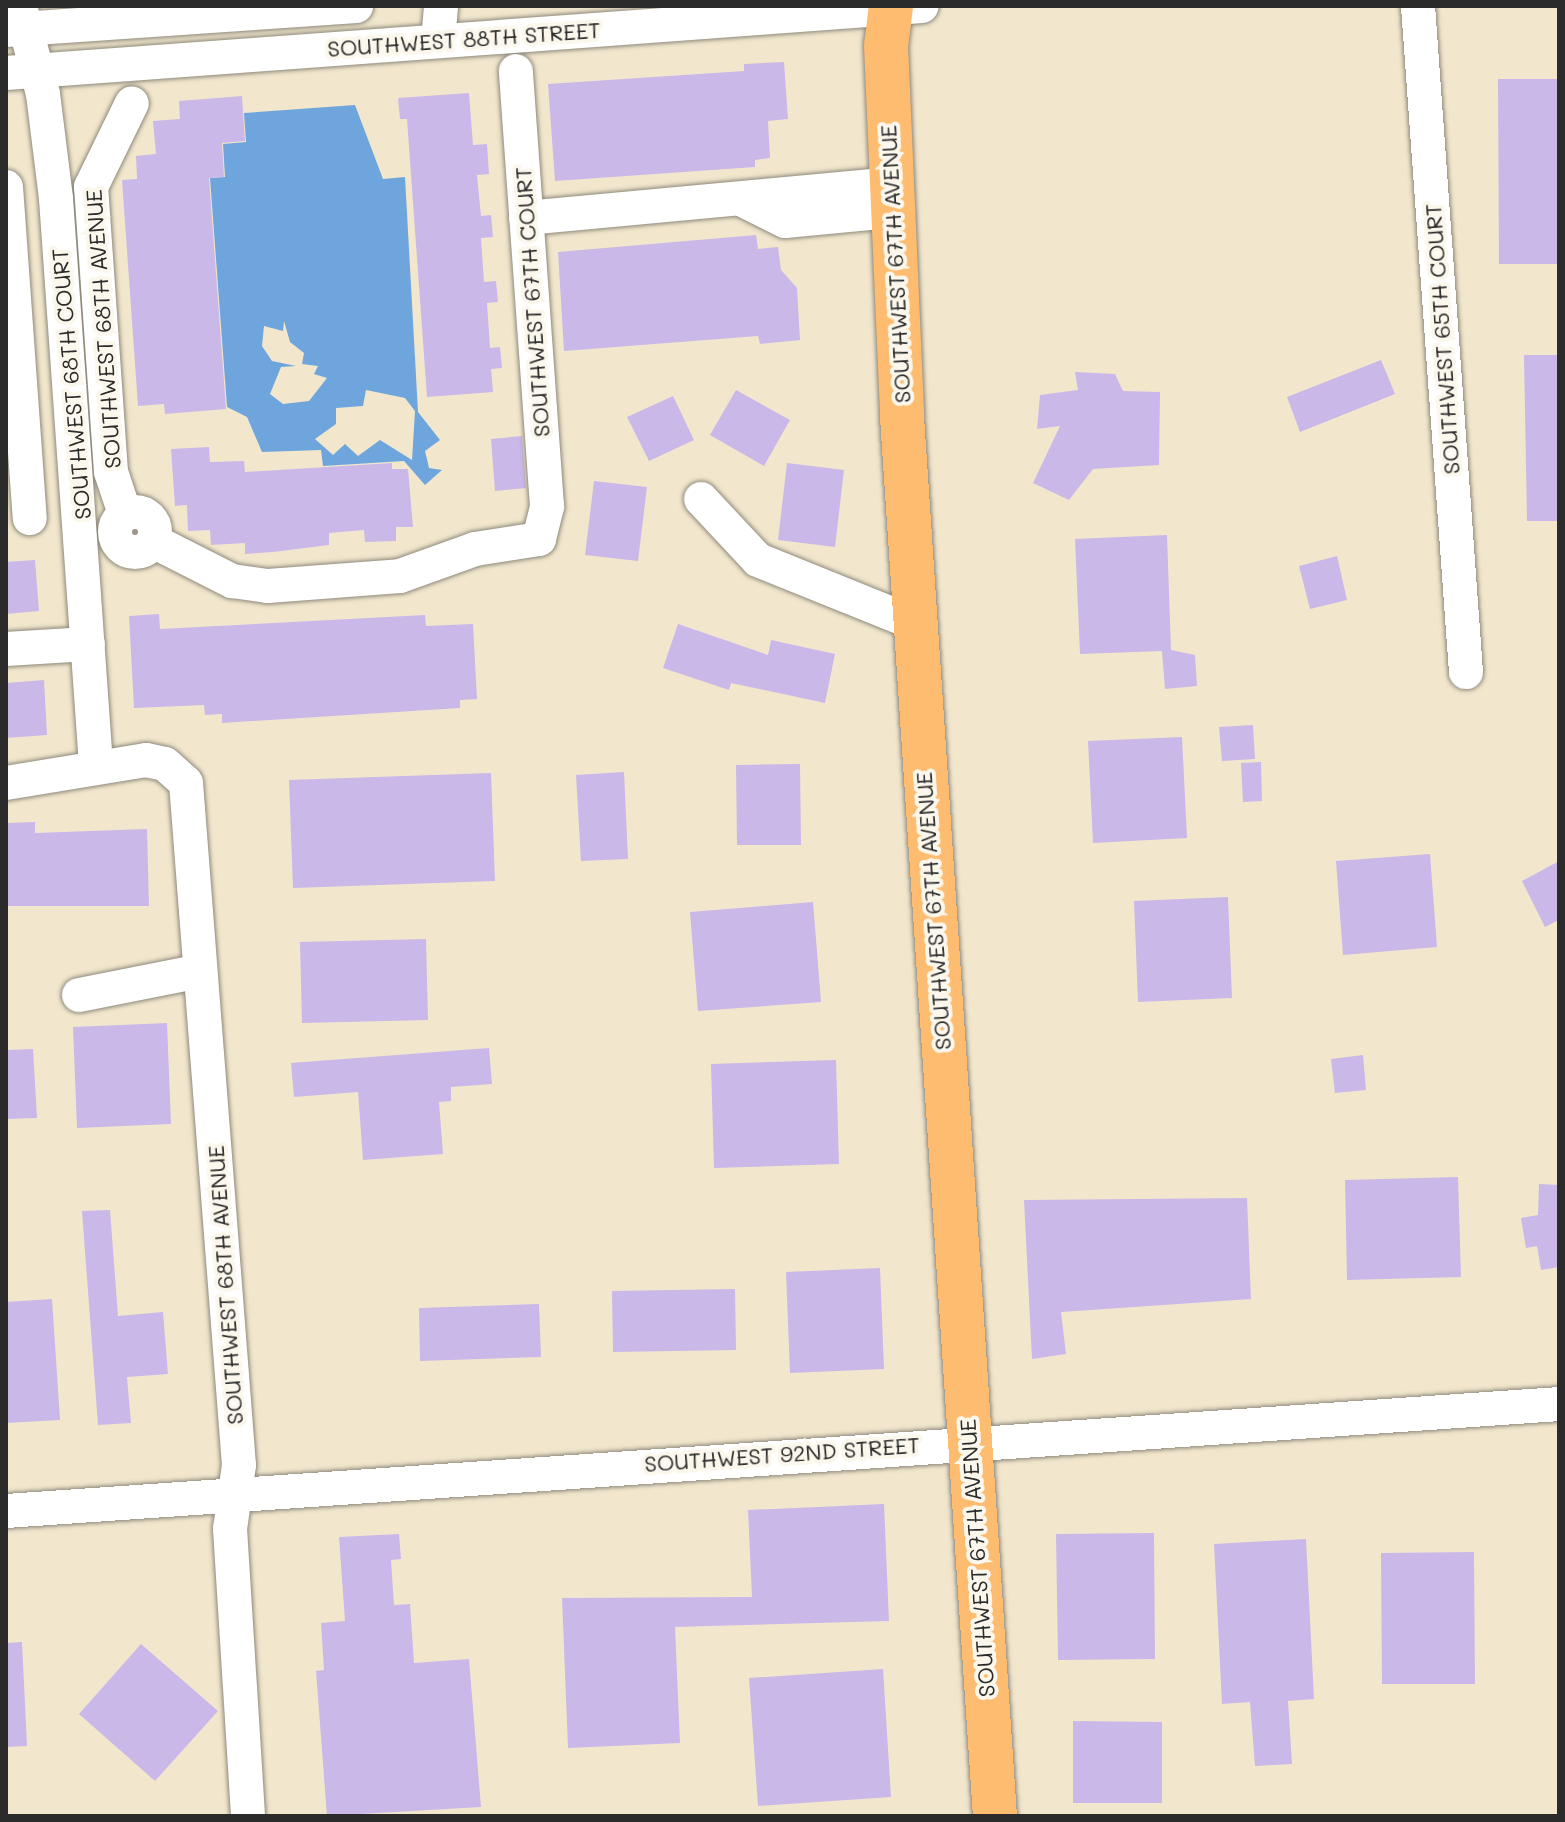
<!DOCTYPE html>
<style>
body{margin:0}
#map{position:relative;width:1565px;height:1822px;overflow:hidden;background:#f2e7cd;font-family:Mali,sans-serif}
div>[style]{position:absolute}
.water>*{inset:0;background:#6da5dc}
.building>*{inset:0;background:#cab8e9}
.roads{filter:drop-shadow(0 0 2px #8e897c) drop-shadow(0 0 2px #8e897c)}
.minor>*{height:34px;margin:-17px;padding:0 17px;transform-origin:17px;border-radius:17px;background:#fff}
.minor>.ring{margin:-17px;padding:0;box-sizing:content-box;background:none;border:34px solid #fff;border-radius:50%}
.major>*{height:44px;margin:-22px;padding:0 22px;transform-origin:22px;border-radius:22px;background:#fdbc6f}
span{translate:-50% -50%;white-space:nowrap;text-align:center;line-height:1.15;-webkit-text-stroke:8px #fbf7ec;paint-order:stroke}
.street-label{font-size:22px;color:#2b2b2b}
.frame{position:absolute;inset:0;border:8px solid #2b2b2b;pointer-events:none}
</style>
<div id="map">
<div class="water">
<div style="clip-path:polygon(evenodd,355px 105px,383px 179px,405px 177px,418px 412px,440px 440px,425px 451px,429px 468px,442px 470px,425px 485px,404px 461px,323px 466px,321px 450px,262px 452px,247px 417px,227px 407px,210px 178px,225px 177px,223px 144px,246px 142px,244px 113px,355px 105px,284px 321px,290px 342px,304px 353px,302px 364px,318px 366px,314px 374px,327px 378px,309px 401px,283px 404px,270px 394px,281px 367px,296px 366px,272px 361px,262px 346px,264px 326px,283px 331px,284px 321px,355px 105px,366px 390px,405px 398px,415px 411px,412px 460px,380px 440px,358px 456px,345px 444px,333px 455px,315px 439px,336px 424px,336px 408px,363px 406px,366px 390px)"></div>
</div>
<div class="building">
<div style="clip-path:polygon(784px 62px,788px 119px,768px 121px,770px 158px,755px 160px,755px 167px,555px 181px,548px 84px,744px 71px,744px 64px)"></div>
<div style="clip-path:polygon(1498px 79px,1559px 79px,1559px 264px,1499px 264px)"></div>
<div style="clip-path:polygon(469px 93px,473px 145px,487px 144px,489px 174px,477px 175px,481px 216px,491px 215px,493px 237px,481px 238px,484px 282px,496px 281px,498px 302px,487px 303px,490px 348px,500px 347px,502px 368px,491px 369px,493px 392px,427px 397px,407px 119px,400px 119px,398px 98px)"></div>
<div style="clip-path:polygon(242px 96px,245px 141px,222px 143px,224px 177px,209px 178px,226px 409px,165px 414px,164px 404px,138px 406px,122px 180px,137px 179px,136px 156px,156px 154px,153px 121px,180px 119px,179px 101px)"></div>
<div style="clip-path:polygon(756px 235px,758px 249px,778px 247px,781px 270px,797px 288px,800px 340px,760px 344px,758px 336px,564px 351px,558px 252px)"></div>
<div style="clip-path:polygon(1524px 355px,1559px 355px,1559px 521px,1527px 521px)"></div>
<div style="clip-path:polygon(1381px 360px,1395px 394px,1300px 432px,1287px 397px)"></div>
<div style="clip-path:polygon(1075px 372px,1115px 374px,1123px 391px,1160px 392px,1159px 465px,1093px 469px,1069px 500px,1033px 483px,1060px 426px,1037px 429px,1040px 395px,1078px 390px)"></div>
<div style="clip-path:polygon(736px 390px,790px 420px,764px 466px,710px 435px)"></div>
<div style="clip-path:polygon(673px 396px,694px 440px,649px 461px,627px 417px)"></div>
<div style="clip-path:polygon(522px 436px,526px 488px,495px 491px,491px 439px)"></div>
<div style="clip-path:polygon(209px 447px,210px 462px,244px 461px,245px 472px,392px 463px,392px 469px,408px 469px,413px 527px,396px 527px,396px 541px,365px 542px,364px 530px,329px 533px,329px 545px,273px 552px,245px 554px,245px 543px,211px 545px,210px 530px,188px 531px,187px 505px,175px 506px,171px 449px)"></div>
<div style="clip-path:polygon(787px 463px,844px 470px,835px 547px,778px 540px)"></div>
<div style="clip-path:polygon(594px 481px,647px 487px,638px 561px,585px 555px)"></div>
<div style="clip-path:polygon(1167px 535px,1171px 650px,1195px 655px,1197px 686px,1165px 689px,1162px 651px,1080px 654px,1075px 539px)"></div>
<div style="clip-path:polygon(1337px 556px,1347px 600px,1310px 609px,1299px 566px)"></div>
<div style="clip-path:polygon(35px 560px,39px 611px,6px 614px,6px 562px)"></div>
<div style="clip-path:polygon(159px 614px,160px 629px,425px 615px,426px 626px,473px 624px,477px 699px,460px 700px,460px 708px,222px 723px,222px 714px,205px 715px,204px 705px,134px 708px,129px 616px)"></div>
<div style="clip-path:polygon(678px 624px,768px 655px,771px 640px,835px 654px,825px 703px,731px 683px,729px 690px,663px 668px)"></div>
<div style="clip-path:polygon(44px 680px,47px 735px,6px 738px,6px 683px)"></div>
<div style="clip-path:polygon(1253px 725px,1255px 759px,1222px 761px,1219px 727px)"></div>
<div style="clip-path:polygon(1182px 737px,1187px 838px,1093px 843px,1088px 741px)"></div>
<div style="clip-path:polygon(1261px 762px,1262px 801px,1243px 802px,1241px 763px)"></div>
<div style="clip-path:polygon(800px 764px,801px 845px,737px 845px,736px 765px)"></div>
<div style="clip-path:polygon(624px 772px,628px 859px,581px 861px,576px 775px)"></div>
<div style="clip-path:polygon(491px 773px,495px 881px,293px 888px,289px 780px)"></div>
<div style="clip-path:polygon(35px 822px,35px 833px,147px 829px,149px 906px,6px 906px,6px 823px)"></div>
<div style="clip-path:polygon(1430px 854px,1437px 947px,1343px 955px,1336px 861px)"></div>
<div style="clip-path:polygon(1559px 861px,1559px 920px,1545px 927px,1522px 881px)"></div>
<div style="clip-path:polygon(1228px 897px,1232px 998px,1138px 1002px,1134px 901px)"></div>
<div style="clip-path:polygon(813px 902px,821px 1002px,698px 1011px,690px 912px)"></div>
<div style="clip-path:polygon(426px 939px,428px 1020px,302px 1023px,300px 942px)"></div>
<div style="clip-path:polygon(167px 1023px,171px 1124px,77px 1128px,73px 1027px)"></div>
<div style="clip-path:polygon(489px 1048px,492px 1084px,451px 1087px,451px 1101px,439px 1102px,443px 1154px,363px 1160px,358px 1092px,294px 1097px,291px 1063px)"></div>
<div style="clip-path:polygon(33px 1049px,37px 1118px,6px 1119px,6px 1050px)"></div>
<div style="clip-path:polygon(1363px 1055px,1366px 1090px,1335px 1093px,1331px 1059px)"></div>
<div style="clip-path:polygon(836px 1060px,839px 1164px,714px 1168px,711px 1064px)"></div>
<div style="clip-path:polygon(1458px 1177px,1461px 1277px,1347px 1280px,1345px 1180px)"></div>
<div style="clip-path:polygon(1539px 1184px,1559px 1185px,1559px 1267px,1541px 1270px,1537px 1246px,1526px 1248px,1521px 1218px,1538px 1215px)"></div>
<div style="clip-path:polygon(1247px 1198px,1251px 1299px,1061px 1312px,1066px 1354px,1032px 1359px,1024px 1200px)"></div>
<div style="clip-path:polygon(110px 1210px,118px 1316px,163px 1312px,168px 1374px,127px 1377px,131px 1423px,98px 1425px,82px 1211px)"></div>
<div style="clip-path:polygon(880px 1268px,884px 1369px,790px 1373px,786px 1272px)"></div>
<div style="clip-path:polygon(735px 1289px,736px 1350px,613px 1352px,612px 1291px)"></div>
<div style="clip-path:polygon(52px 1299px,60px 1420px,6px 1423px,6px 1302px)"></div>
<div style="clip-path:polygon(539px 1304px,541px 1357px,420px 1361px,419px 1308px)"></div>
<div style="clip-path:polygon(884px 1504px,889px 1621px,675px 1627px,680px 1743px,568px 1748px,562px 1598px,752px 1597px,748px 1510px)"></div>
<div style="clip-path:polygon(1154px 1533px,1155px 1659px,1058px 1660px,1056px 1534px)"></div>
<div style="clip-path:polygon(399px 1534px,401px 1559px,391px 1560px,394px 1605px,410px 1604px,414px 1663px,469px 1659px,481px 1807px,327px 1816px,316px 1671px,324px 1670px,321px 1623px,345px 1621px,339px 1537px)"></div>
<div style="clip-path:polygon(1306px 1539px,1314px 1699px,1288px 1701px,1292px 1764px,1255px 1766px,1250px 1702px,1222px 1704px,1214px 1544px)"></div>
<div style="clip-path:polygon(1474px 1552px,1475px 1684px,1382px 1684px,1381px 1553px)"></div>
<div style="clip-path:polygon(22px 1642px,27px 1746px,6px 1747px,6px 1643px)"></div>
<div style="clip-path:polygon(141px 1644px,218px 1711px,155px 1781px,79px 1714px)"></div>
<div style="clip-path:polygon(883px 1669px,891px 1797px,758px 1806px,749px 1678px)"></div>
<div style="clip-path:polygon(1073px 1721px,1162px 1722px,1162px 1803px,1073px 1803px)"></div>
</div>
<div class="roads">
<div class="minor">
<div style="left:20px;top:6px;width:91px;rotate:75.4deg"></div>
<div style="left:43px;top:94px;width:106px;rotate:82.9deg"></div>
<div style="left:56px;top:199px;width:568px;rotate:85.96deg"></div>
<div style="left:1418px;top:6px;width:668px;rotate:85.88deg"></div>
<div style="left:6px;top:30px;width:351px;rotate:-3.9deg"></div>
<div style="left:438px;top:41px;width:35px;rotate:-85deg"></div>
<div style="left:6px;top:73px;width:918px;rotate:-4.18deg"></div>
<div style="left:6px;top:187px;width:332px;rotate:85.9deg"></div>
<div style="left:743px;top:200px;width:47px;rotate:26.6deg"></div>
<div style="left:785px;top:221px;width:106px;rotate:-5.4deg"></div>
<div style="left:526px;top:218px;width:367px;rotate:-5.3deg"></div>
<div style="left:701px;top:499px;width:83px;rotate:46.9deg"></div>
<div style="left:758px;top:560px;width:168px;rotate:22deg"></div>
<div class="ring" style="left:115px;top:512px;width:6px;height:6px"></div>
<div style="left:125px;top:514px;width:44px;rotate:-108.4deg"></div>
<div style="left:111px;top:472px;width:286px;rotate:-94deg"></div>
<div style="left:91px;top:187px;width:93px;rotate:-64deg"></div>
<div style="left:153px;top:541px;width:89px;rotate:26.9deg"></div>
<div style="left:232px;top:581px;width:36px;rotate:8deg"></div>
<div style="left:268px;top:586px;width:132px;rotate:-4.3deg"></div>
<div style="left:400px;top:576px;width:80px;rotate:-19.8deg"></div>
<div style="left:475px;top:549px;width:65px;rotate:-8.9deg"></div>
<div style="left:539px;top:539px;width:34px;rotate:-76deg"></div>
<div style="left:547px;top:506px;width:436px;rotate:-94.1deg"></div>
<div style="left:6px;top:649px;width:82px;rotate:-3.5deg"></div>
<div style="left:6px;top:783px;width:142px;rotate:-9.3deg"></div>
<div style="left:146px;top:760px;width:19px;rotate:12deg"></div>
<div style="left:165px;top:764px;width:28px;rotate:42deg"></div>
<div style="left:186px;top:783px;width:684px;rotate:85.56deg"></div>
<div style="left:239px;top:1465px;width:65px;rotate:98deg"></div>
<div style="left:230px;top:1529px;width:288px;rotate:86.4deg"></div>
<div style="left:79px;top:995px;width:123px;rotate:-11.2deg"></div>
<div style="left:6px;top:1511px;width:1557px;rotate:-3.94deg"></div>
</div>
<div class="major">
<div style="left:891px;top:6px;width:39px;rotate:97deg"></div>
<div style="left:886px;top:45px;width:372px;rotate:87.5deg"></div>
<div style="left:902px;top:417px;width:1402px;rotate:86.2deg"></div>
</div>
</div>
<div class="street-label">
<span style="left:464px;top:39px;rotate:-4deg">SOUTHWEST 88TH STREET</span>
<span style="left:895px;top:264px;rotate:-93deg">SOUTHWEST 67TH AVENUE</span>
<span style="left:532px;top:302px;rotate:-94deg">SOUTHWEST 67TH COURT</span>
<span style="left:103px;top:329px;rotate:-94deg">SOUTHWEST 68TH AVENUE</span>
<span style="left:1442px;top:339px;rotate:-94deg">SOUTHWEST 65TH COURT</span>
<span style="left:71px;top:384px;rotate:-95deg">SOUTHWEST 68TH COURT</span>
<span style="left:933px;top:911px;rotate:-94deg">SOUTHWEST 67TH AVENUE</span>
<span style="left:225px;top:1285px;rotate:-94deg">SOUTHWEST 68TH AVENUE</span>
<span style="left:782px;top:1454px;rotate:-4deg">SOUTHWEST 92ND STREET</span>
<span style="left:977px;top:1558px;rotate:-94deg">SOUTHWEST 67TH AVENUE</span>
</div>
<div class="frame"></div>
</div>
